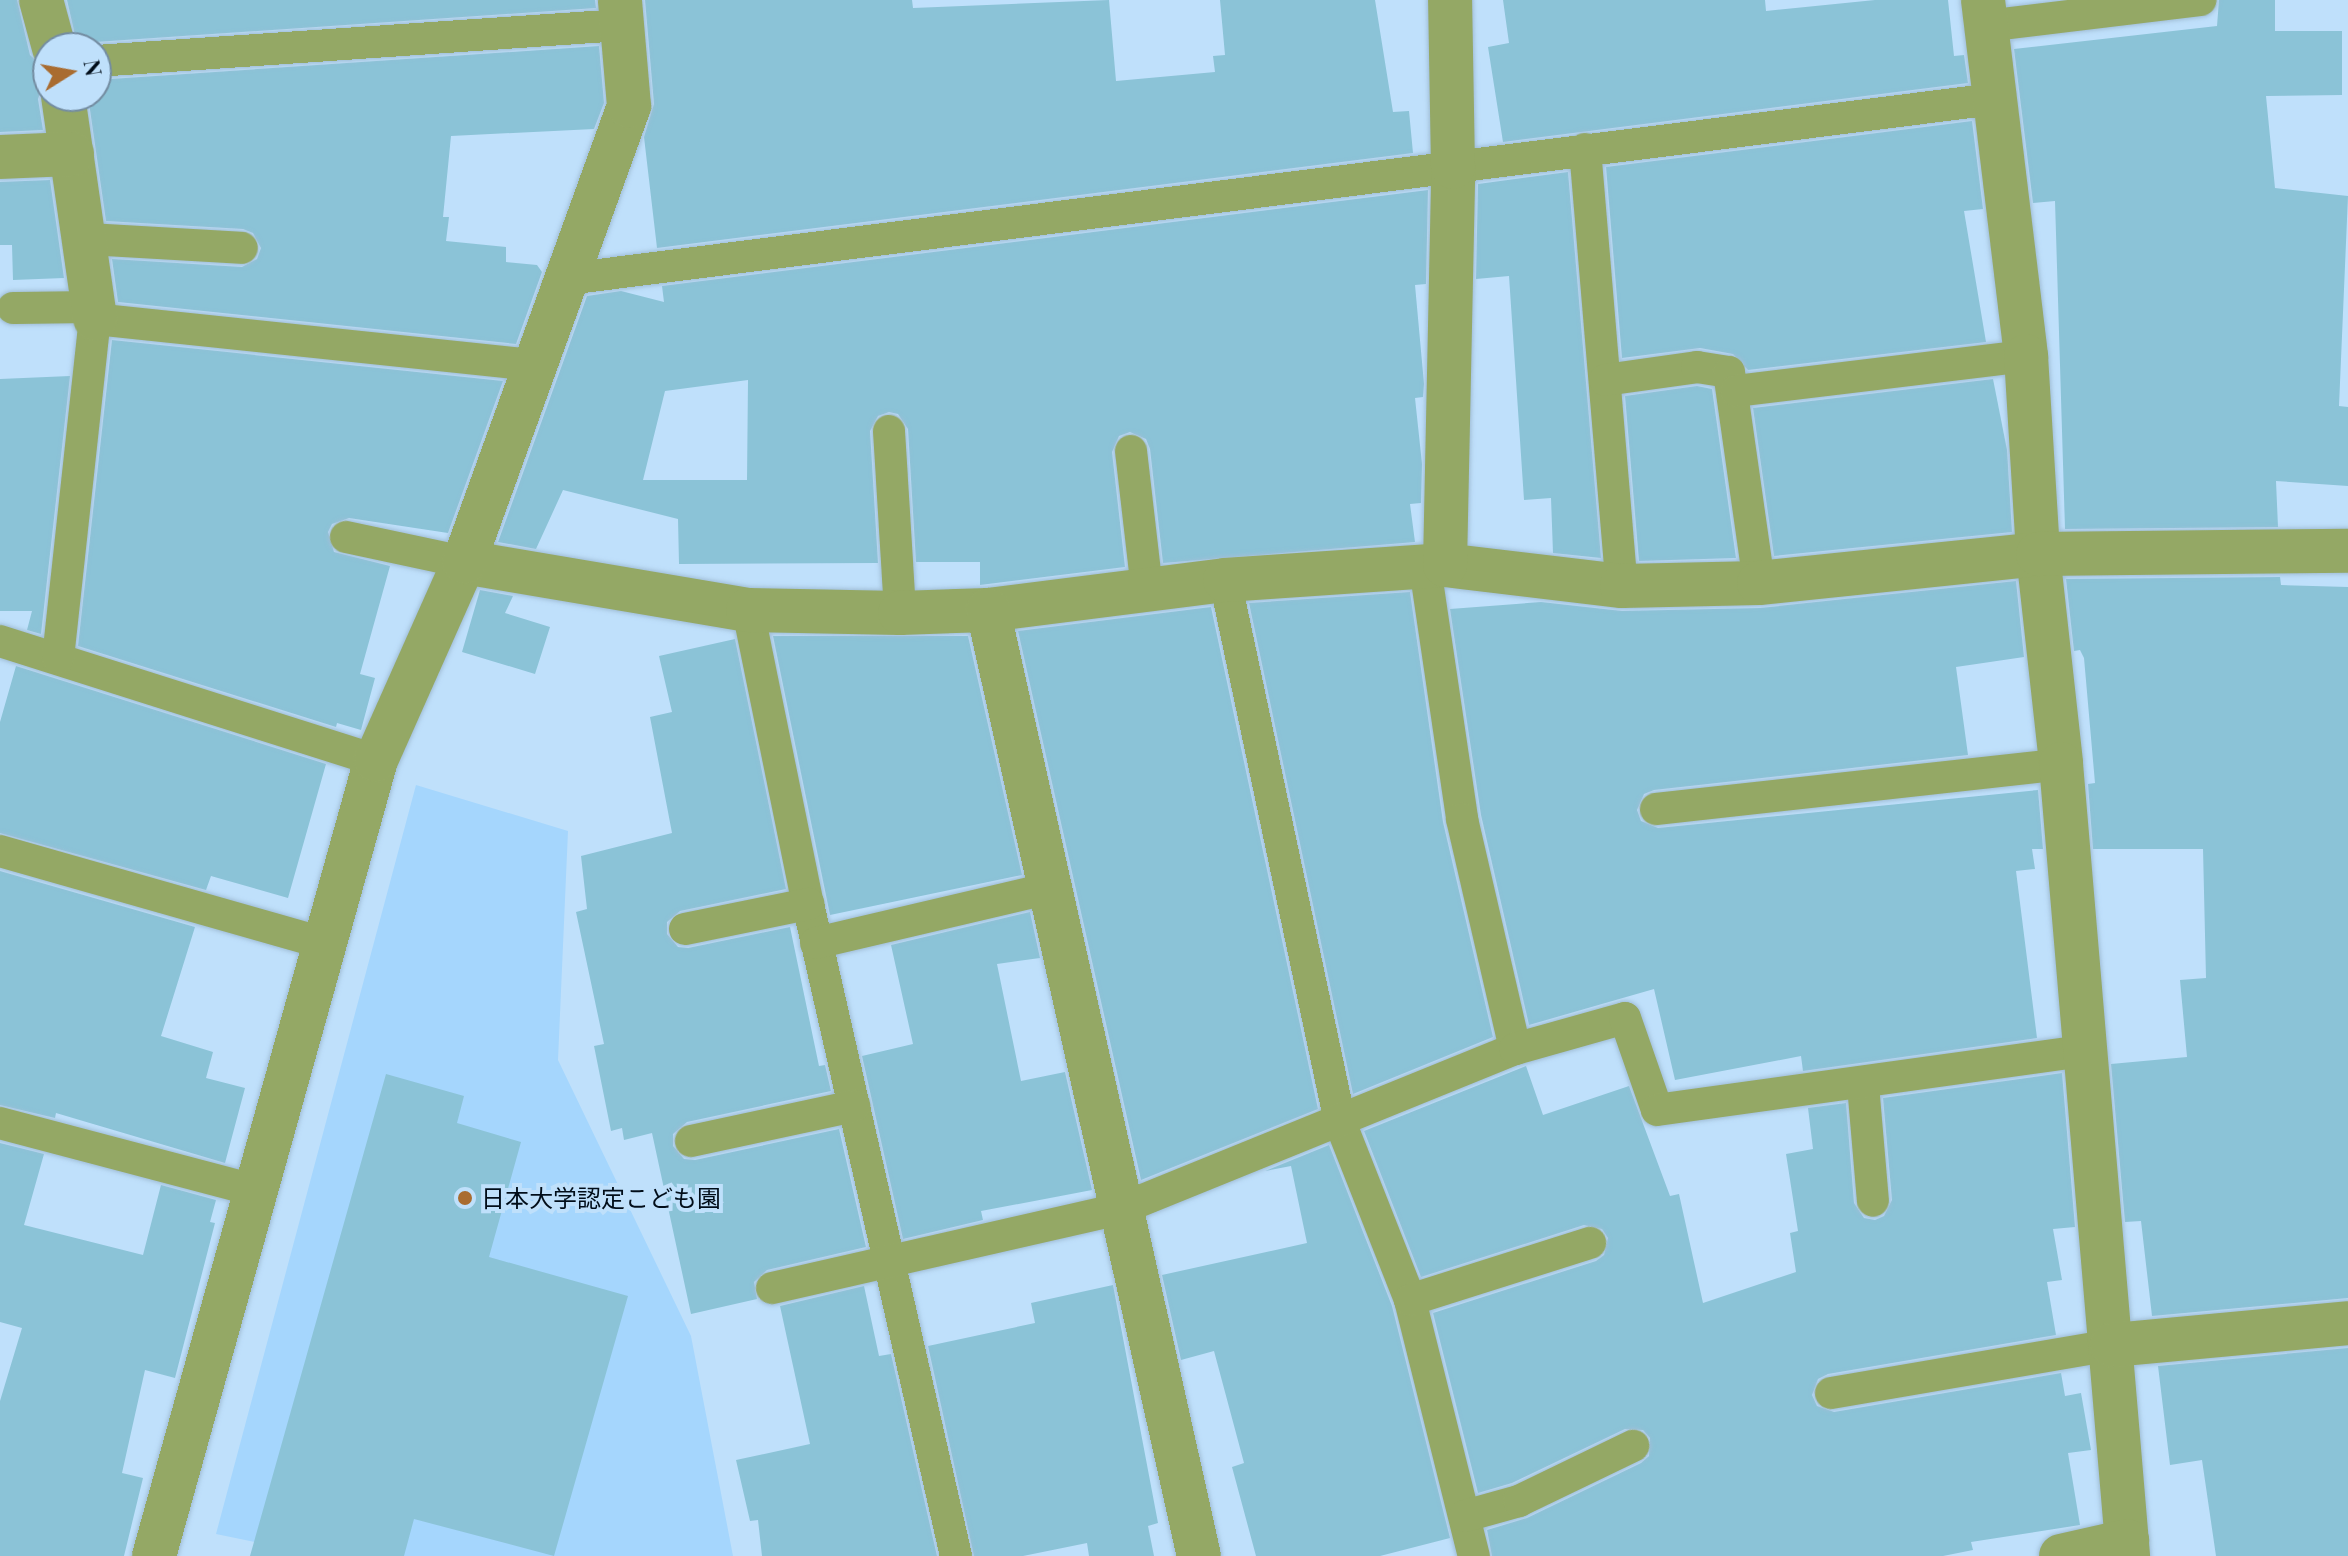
<!DOCTYPE html>
<meta charset="utf-8">
<style>
body{margin:0}
#map{position:relative;width:2348px;height:1556px;overflow:hidden;background:#bfe0fb;font-family:"Playfair Display","Noto Sans JP",serif}
div>[style]{position:absolute}
.built>*{inset:0;background:#a5d6fd}
.building>*{inset:0;background:#8bc3d7}
.roads{filter:drop-shadow(0 0 2px #a1bed7) drop-shadow(0 0 2px #a1bed7)}
.lane>*{height:32px;margin:-16px;padding:0 16px;transform-origin:16px;border-radius:16px;background:#94a865}
.street>*{height:44px;margin:-22px;padding:0 22px;transform-origin:22px;border-radius:22px;background:#94a865}
.dots>*{width:22px;height:22px;translate:-50% -50%;box-sizing:border-box;border:4px solid #bfe0fb;border-radius:50%}
span{translate:-50% -50%;white-space:nowrap;text-align:center;line-height:1.15;-webkit-text-stroke:8px #bfe0fb;paint-order:stroke}
.poi-label{font-size:24px;color:#010d19}
.left{translate:0 -50%;text-align:left}
.north{position:absolute;left:32px;top:32px;width:80px;height:80px;box-sizing:border-box;background:#bfe0fb;border:2px solid #738ca1;border-radius:50%;rotate:79deg;font-size:22px;font-weight:700;line-height:32px;text-align:center;color:#010d19}
.north::after{content:'';display:block;margin:auto;width:28px;height:36px;background:#a96c30;clip-path:polygon(50% 0,100% 100%,50% 72%,0 100%)}
</style>
<div id="map">
<div class="built">
<div style="clip-path:polygon(416px 785px,568px 831px,558px 1060px,691px 1336px,733px 1556px,322px 1556px,216px 1534px)"></div>
</div>
<div class="building">
<div style="clip-path:polygon(0 0,17px 0,30px 55px,48px 72px,38px 99px,43px 130px,0 132px)"></div>
<div style="clip-path:polygon(67px 0,595px 0,596px 8px,95px 42px,78px 48px)"></div>
<div style="clip-path:polygon(645px 0,912px 0,913px 8px,1109px 0,1116px 81px,1215px 72px,1213px 56px,1225px 55px,1220px 0,1375px 0,1393px 112px,1409px 111px,1413px 153px,657px 248px,644px 137px,654px 104px)"></div>
<div style="clip-path:polygon(1503px 0,1765px 0,1766px 11px,1875px 0,1948px 0,1954px 56px,1964px 55px,1968px 83px,1503px 142px,1488px 47px,1509px 43px)"></div>
<div style="clip-path:polygon(2219px 0,2275px 0,2275px 31px,2342px 31px,2342px 95px,2266px 96px,2275px 188px,2348px 196px,2339px 406px,2348px 407px,2348px 486px,2276px 481px,2278px 527px,2065px 529px,2055px 201px,2033px 203px,2014px 49px,2217px 26px)"></div>
<div style="clip-path:polygon(599px 46px,604px 103px,594px 129px,451px 136px,443px 217px,449px 217px,446px 241px,506px 247px,506px 262px,537px 265px,542px 272px,516px 344px,118px 302px,112px 259px,242px 267px,257px 259px,261px 248px,253px 233px,243px 229px,106px 221px,88px 96px,96px 96px,96px 80px)"></div>
<div style="clip-path:polygon(1972px 121px,1983px 209px,1964px 211px,1986px 342px,1748px 370px,1733px 354px,1700px 348px,1622px 358px,1606px 167px)"></div>
<div style="clip-path:polygon(1568px 172px,1601px 558px,1553px 553px,1551px 498px,1524px 500px,1509px 276px,1476px 279px,1478px 184px)"></div>
<div style="clip-path:polygon(50px 180px,64px 278px,13px 280px,12px 245px,0 245px,0 182px)"></div>
<div style="clip-path:polygon(evenodd,1428px 190px,1426px 284px,1415px 285px,1424px 384px,1423px 397px,1415px 398px,1422px 464px,1421px 503px,1410px 504px,1415px 542px,1163px 563px,1150px 449px,1146px 439px,1130px 432px,1119px 436px,1112px 452px,1125px 567px,980px 585px,980px 562px,916px 562px,908px 429px,898px 414px,889px 412px,878px 416px,870px 431px,878px 563px,679px 564px,678px 519px,563px 490px,536px 549px,498px 542px,587px 296px,621px 291px,664px 302px,662px 286px,1428px 190px,748px 380px,747px 480px,643px 480px,665px 391px,748px 380px)"></div>
<div style="clip-path:polygon(112px 340px,503px 381px,448px 533px,349px 518px,332px 524px,328px 532px,334px 552px,390px 566px,360px 674px,375px 678px,361px 730px,337px 723px,336px 727px,78px 646px)"></div>
<div style="clip-path:polygon(70px 376px,41px 634px,27px 630px,32px 611px,0 611px,0 379px)"></div>
<div style="clip-path:polygon(1993px 379px,2007px 450px,2012px 532px,1774px 556px,1753px 408px)"></div>
<div style="clip-path:polygon(1697px 386px,1712px 389px,1736px 558px,1639px 561px,1625px 396px)"></div>
<div style="clip-path:polygon(2280px 577px,2281px 585px,2348px 587px,2348px 1298px,2152px 1316px,2141px 1221px,2125px 1222px,2111px 1064px,2187px 1057px,2180px 980px,2206px 978px,2203px 849px,2093px 849px,2088px 784px,2095px 783px,2084px 658px,2080px 650px,2074px 651px,2066px 579px)"></div>
<div style="clip-path:polygon(2016px 581px,2024px 657px,1956px 667px,1968px 755px,1654px 790px,1644px 794px,1637px 810px,1641px 821px,1658px 828px,2038px 790px,2043px 849px,2032px 849px,2035px 869px,2016px 871px,2037px 1038px,1803px 1071px,1801px 1056px,1675px 1080px,1654px 989px,1529px 1025px,1481px 815px,1450px 609px,1541px 602px,1622px 611px,1760px 608px)"></div>
<div style="clip-path:polygon(480px 590px,513px 596px,505px 613px,550px 627px,535px 674px,462px 652px)"></div>
<div style="clip-path:polygon(1410px 592px,1443px 822px,1493px 1037px,1353px 1094px,1249px 603px)"></div>
<div style="clip-path:polygon(1211px 607px,1318px 1109px,1141px 1180px,1018px 631px)"></div>
<div style="clip-path:polygon(773px 636px,968px 636px,1022px 875px,830px 915px)"></div>
<div style="clip-path:polygon(735px 639px,786px 889px,680px 911px,667px 922px,667px 934px,678px 947px,688px 948px,790px 927px,819px 1066px,825px 1065px,831px 1091px,687px 1122px,673px 1134px,673px 1146px,684px 1159px,695px 1160px,839px 1129px,866px 1247px,767px 1270px,754px 1282px,757px 1299px,691px 1314px,652px 1133px,624px 1140px,622px 1128px,611px 1131px,594px 1046px,604px 1044px,576px 912px,587px 909px,581px 856px,672px 833px,650px 717px,672px 712px,659px 656px)"></div>
<div style="clip-path:polygon(16px 666px,326px 764px,288px 898px,211px 876px,206px 890px,0 833px,0 722px)"></div>
<div style="clip-path:polygon(0 871px,195px 927px,161px 1036px,213px 1052px,206px 1078px,245px 1088px,225px 1163px,56px 1113px,55px 1118px,0 1105px)"></div>
<div style="clip-path:polygon(1030px 912px,1040px 958px,997px 964px,1021px 1081px,1065px 1072px,1092px 1190px,981px 1211px,983px 1220px,903px 1239px,862px 1056px,913px 1044px,891px 945px)"></div>
<div style="clip-path:polygon(1526px 1066px,1543px 1115px,1629px 1086px,1670px 1196px,1679px 1194px,1703px 1303px,1796px 1272px,1790px 1233px,1798px 1231px,1786px 1154px,1813px 1149px,1808px 1108px,1846px 1103px,1854px 1203px,1864px 1218px,1875px 1220px,1884px 1216px,1892px 1200px,1883px 1098px,2062px 1073px,2075px 1227px,2053px 1229px,2062px 1280px,2047px 1282px,2056px 1335px,1828px 1374px,1818px 1379px,1812px 1395px,1817px 1406px,1834px 1412px,2061px 1373px,2065px 1396px,2081px 1393px,2091px 1450px,2068px 1453px,2080px 1525px,1971px 1542px,1973px 1550px,1943px 1556px,1492px 1556px,1487px 1530px,1527px 1518px,1641px 1463px,1649px 1456px,1650px 1438px,1643px 1430px,1625px 1429px,1512px 1483px,1478px 1493px,1433px 1313px,1596px 1261px,1604px 1255px,1608px 1238px,1602px 1229px,1584px 1225px,1421px 1277px,1364px 1131px)"></div>
<div style="clip-path:polygon(386px 1074px,464px 1096px,457px 1123px,521px 1142px,489px 1257px,628px 1296px,554px 1556px,414px 1519px,404px 1556px,250px 1556px)"></div>
<div style="clip-path:polygon(0 1143px,44px 1154px,24px 1225px,143px 1255px,161px 1185px,216px 1200px,210px 1222px,215px 1223px,175px 1378px,145px 1370px,122px 1473px,143px 1478px,124px 1556px,0 1556px,0 1401px,22px 1328px,0 1322px)"></div>
<div style="clip-path:polygon(1329px 1145px,1392px 1306px,1450px 1538px,1380px 1556px,1256px 1556px,1232px 1467px,1244px 1463px,1214px 1351px,1181px 1360px,1162px 1275px,1307px 1243px,1291px 1166px,1265px 1171px)"></div>
<div style="clip-path:polygon(1113px 1285px,1158px 1523px,1148px 1526px,1154px 1556px,1089px 1556px,1087px 1543px,1023px 1556px,974px 1556px,928px 1346px,1035px 1323px,1031px 1303px)"></div>
<div style="clip-path:polygon(864px 1286px,879px 1356px,891px 1354px,937px 1556px,762px 1556px,758px 1520px,750px 1521px,736px 1460px,810px 1444px,780px 1306px)"></div>
<div style="clip-path:polygon(2348px 1348px,2348px 1556px,2216px 1556px,2202px 1460px,2170px 1465px,2158px 1366px)"></div>
</div>
<div class="roads">
<div class="lane">
<div style="left:1986px;top:26px;width:216px;rotate:-6.9deg"></div>
<div style="left:96px;top:61px;width:526px;rotate:-3.92deg"></div>
<div style="left:1585px;top:149px;width:439px;rotate:85.2deg"></div>
<div style="left:87px;top:239px;width:155px;rotate:3.3deg"></div>
<div style="left:567px;top:279px;width:1438px;rotate:-7.19deg"></div>
<div style="left:13px;top:308px;width:81px;rotate:-0.7deg"></div>
<div style="left:1605px;top:380px;width:93px;rotate:-8deg"></div>
<div style="left:1697px;top:367px;width:32px;rotate:9deg"></div>
<div style="left:1729px;top:372px;width:213px;rotate:81.9deg"></div>
<div style="left:1736px;top:391px;width:292px;rotate:-6.9deg"></div>
<div style="left:889px;top:431px;width:182px;rotate:86.5deg"></div>
<div style="left:1131px;top:451px;width:139px;rotate:83.4deg"></div>
<div style="left:346px;top:537px;width:121px;rotate:12deg"></div>
<div style="left:1425px;top:567px;width:255px;rotate:81.6deg"></div>
<div style="left:1462px;top:819px;width:236px;rotate:77deg"></div>
<div style="left:1225px;top:580px;width:554px;rotate:78.02deg"></div>
<div style="left:1340px;top:1122px;width:191px;rotate:68.5deg"></div>
<div style="left:1410px;top:1300px;width:264px;rotate:76deg"></div>
<div style="left:748px;top:610px;width:300px;rotate:78.5deg"></div>
<div style="left:808px;top:904px;width:669px;rotate:77.21deg"></div>
<div style="left:0;top:641px;width:394px;rotate:17.6deg"></div>
<div style="left:58px;top:658px;width:341px;rotate:-83.8deg"></div>
<div style="left:95px;top:319px;width:440px;rotate:6deg"></div>
<div style="left:1656px;top:809px;width:407px;rotate:-6.3deg"></div>
<div style="left:0;top:851px;width:335px;rotate:15.9deg"></div>
<div style="left:685px;top:929px;width:126px;rotate:-11.5deg"></div>
<div style="left:816px;top:943px;width:241px;rotate:-13.2deg"></div>
<div style="left:1863px;top:1085px;width:116px;rotate:85.1deg"></div>
<div style="left:0;top:1123px;width:263px;rotate:14.8deg"></div>
<div style="left:691px;top:1141px;width:167px;rotate:-12.1deg"></div>
<div style="left:772px;top:1288px;width:360px;rotate:-12.8deg"></div>
<div style="left:1123px;top:1208px;width:423px;rotate:-22.1deg"></div>
<div style="left:1515px;top:1049px;width:114px;rotate:-15.7deg"></div>
<div style="left:1625px;top:1018px;width:97px;rotate:70.8deg"></div>
<div style="left:1657px;top:1110px;width:431px;rotate:-7.9deg"></div>
<div style="left:1410px;top:1300px;width:189px;rotate:-17.6deg"></div>
<div style="left:1831px;top:1393px;width:285px;rotate:-9.7deg"></div>
<div style="left:1465px;top:1516px;width:56px;rotate:-15.5deg"></div>
<div style="left:1519px;top:1501px;width:127px;rotate:-25.8deg"></div>
</div>
<div class="street">
<div style="left:41px;top:0;width:50px;rotate:74.8deg"></div>
<div style="left:1983px;top:0;width:359px;rotate:83.1deg"></div>
<div style="left:2026px;top:356px;width:198px;rotate:86.5deg"></div>
<div style="left:2038px;top:554px;width:211px;rotate:83.7deg"></div>
<div style="left:2061px;top:764px;width:795px;rotate:85.16deg"></div>
<div style="left:63px;top:96px;width:225px;rotate:81.8deg"></div>
<div style="left:0;top:157px;width:72px;rotate:-2.4deg"></div>
<div style="left:464px;top:562px;width:288px;rotate:9.6deg"></div>
<div style="left:748px;top:610px;width:152px;rotate:1.1deg"></div>
<div style="left:900px;top:613px;width:88px;rotate:-2deg"></div>
<div style="left:988px;top:610px;width:239px;rotate:-7.2deg"></div>
<div style="left:1225px;top:580px;width:221px;rotate:-3.9deg"></div>
<div style="left:1445px;top:565px;width:178px;rotate:6.8deg"></div>
<div style="left:1622px;top:586px;width:137px;rotate:-1.3deg"></div>
<div style="left:1759px;top:583px;width:281px;rotate:-5.9deg"></div>
<div style="left:2038px;top:554px;width:310px;rotate:-0.6deg"></div>
<div style="left:1445px;top:565px;width:398px;rotate:-88.8deg"></div>
<div style="left:1453px;top:167px;width:167px;rotate:-91deg"></div>
<div style="left:988px;top:610px;width:969px;rotate:77.43deg"></div>
<div style="left:2112px;top:1345px;width:237px;rotate:-5.3deg"></div>
<div style="left:154px;top:1556px;width:826px;rotate:-74.42deg"></div>
<div style="left:376px;top:760px;width:217px;rotate:-66deg"></div>
<div style="left:464px;top:562px;width:485px;rotate:-70.1deg"></div>
<div style="left:629px;top:106px;width:106px;rotate:-94.9deg"></div>
<div style="left:2061px;top:1556px;width:68px;rotate:-12.8deg"></div>
</div>
</div>
<div class="dots">
<div style="left:465px;top:1198px;background:#a96c30"></div>
</div>
<div class="poi-label">
<span class="left" style="left:481px;top:1198px">日本大学認定こども園</span>
</div>
<div class="north">N</div>
</div>
